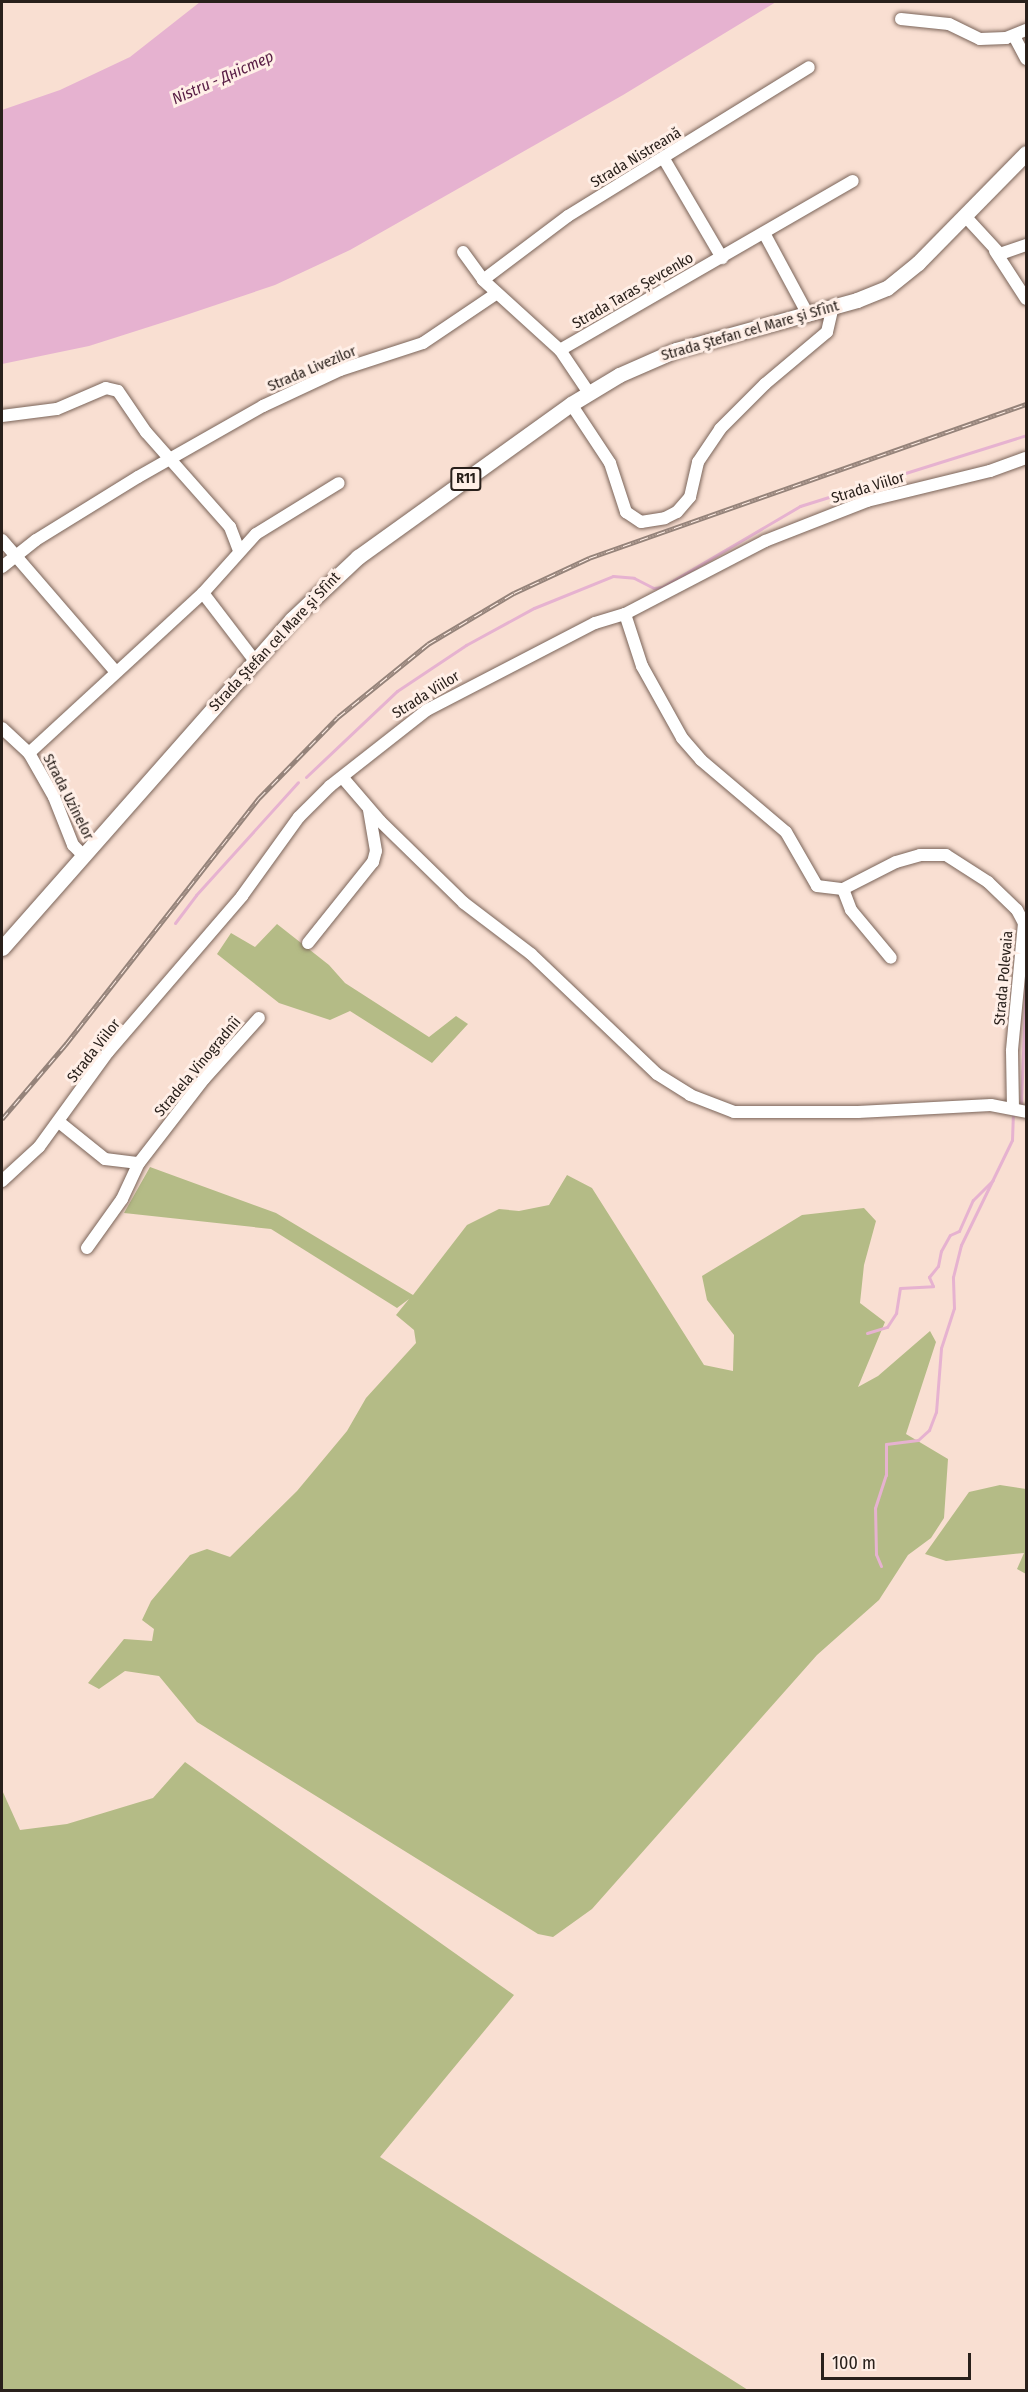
<!DOCTYPE html>
<meta charset="utf-8">
<style>
body{margin:0}
#map{position:relative;width:1028px;height:2392px;overflow:hidden;background:#f9dfd2;font-family:"Fira Sans Condensed",sans-serif}
div>[style]{position:absolute}
.forest>*{inset:0;background:#b4bb86}
.water>*{inset:0;background:#e6b2d0}
.stream>*{height:3px;margin:-1.5px;padding:0 1.5px;transform-origin:1.5px;border-radius:1.5px;background:#e6b2d0}
.roads{filter:drop-shadow(0 0 2px #7a6459) drop-shadow(0 0 2px #7a6459)}
.minor>*{height:12px;margin:-6px;padding:0 6px;transform-origin:6px;border-radius:6px;background:#fff}
.major>*{height:15px;margin:-7.5px;padding:0 7.5px;transform-origin:7.5px;border-radius:7.5px;background:#fff}
.rail>*{height:5px;margin-top:-2.5px;transform-origin:0;background:repeating-linear-gradient(90deg,#ffefe7 0 9px,#95837a 0 18px);box-sizing:border-box;border-block:2px solid #95837a}
span{translate:-50% -50%;white-space:nowrap;text-align:center;line-height:1.15;-webkit-text-stroke:6px #ffefe7;paint-order:stroke}
.shield-label span{padding:2px 4px;background:#ffefe7;border:2px solid;border-radius:4px;-webkit-text-stroke-width:0}
.shield-label{font-size:14px;color:#29201b;font-weight:700}
.street-label{font-size:15px;color:#29201b}
.water-label{font-size:16px;color:#571b43;font-style:italic}
.frame{position:absolute;inset:0;border:3px solid #29201b;pointer-events:none}
.scale{position:absolute;left:821px;top:2353px;width:150px;height:27px;box-sizing:border-box;border:3px solid #29201b;border-top:0;padding-left:8px;font-size:18px;line-height:21px;white-space:nowrap;color:#29201b;-webkit-text-stroke:4px #ffefe7;paint-order:stroke}
</style>
<div id="map">
<div class="forest">
<div style="clip-path:polygon(277px 924px,329px 965px,345px 983px,429px 1037px,456px 1016px,468px 1024px,432px 1063px,350px 1011px,330px 1020px,279px 1003px,217px 954px,231px 933px,255px 947px)"></div>
<div style="clip-path:polygon(150px 1167px,276px 1213px,413px 1295px,467px 1225px,499px 1209px,519px 1211px,549px 1205px,567px 1175px,592px 1188px,704px 1365px,733px 1371px,734px 1335px,707px 1300px,702px 1276px,802px 1215px,864px 1208px,876px 1221px,864px 1265px,860px 1303px,885px 1322px,858px 1387px,878px 1376px,930px 1331px,936px 1342px,906px 1434px,948px 1459px,944px 1518px,931px 1538px,908px 1555px,879px 1600px,817px 1655px,592px 1909px,553px 1937px,538px 1934px,197px 1722px,159px 1676px,125px 1671px,99px 1689px,88px 1683px,124px 1639px,152px 1641px,154px 1629px,142px 1620px,151px 1601px,190px 1555px,207px 1549px,230px 1557px,297px 1491px,347px 1431px,366px 1398px,416px 1343px,414px 1330px,396px 1315px,409px 1299px,397px 1308px,271px 1229px,124px 1213px)"></div>
<div style="clip-path:polygon(1000px 1485px,1026px 1489px,1026px 1574px,1017px 1569px,1024px 1553px,946px 1561px,925px 1554px,969px 1492px)"></div>
<div style="clip-path:polygon(185px 1762px,514px 1995px,380px 2157px,748px 2390px,2px 2390px,2px 1790px,20px 1830px,67px 1824px,153px 1798px)"></div>
</div>
<div class="water">
<div style="clip-path:polygon(200px 2px,776px 2px,623px 95px,350px 250px,275px 285px,180px 317px,89px 346px,2px 364px,2px 110px,60px 90px,130px 57px)"></div>
</div>
<div class="stream">
<div style="left:306px;top:777px;width:125px;rotate:-43.4deg"></div>
<div style="left:397px;top:691px;width:83px;rotate:-33.7deg"></div>
<div style="left:466px;top:645px;width:77px;rotate:-28.6deg"></div>
<div style="left:534px;top:608px;width:85px;rotate:-22.1deg"></div>
<div style="left:613px;top:576px;width:21px;rotate:5deg"></div>
<div style="left:634px;top:578px;width:22px;rotate:27deg"></div>
<div style="left:654px;top:588px;width:8px;rotate:-7deg"></div>
<div style="left:662px;top:587px;width:160px;rotate:-30.4deg"></div>
<div style="left:800px;top:506px;width:237px;rotate:-17.4deg"></div>
<div style="left:175px;top:923px;width:35px;rotate:-53deg"></div>
<div style="left:196px;top:895px;width:152px;rotate:-47.9deg"></div>
<div style="left:1021px;top:1103px;width:123px;rotate:-87.7deg"></div>
<div style="left:867px;top:1333px;width:21px;rotate:-17deg"></div>
<div style="left:887px;top:1327px;width:17px;rotate:-57deg"></div>
<div style="left:896px;top:1313px;width:25px;rotate:-81deg"></div>
<div style="left:900px;top:1288px;width:33px;rotate:-3deg"></div>
<div style="left:933px;top:1286px;width:10px;rotate:-114deg"></div>
<div style="left:929px;top:1277px;width:14px;rotate:-51deg"></div>
<div style="left:938px;top:1266px;width:15px;rotate:-79deg"></div>
<div style="left:941px;top:1251px;width:18px;rotate:-61deg"></div>
<div style="left:950px;top:1235px;width:10px;rotate:-24deg"></div>
<div style="left:959px;top:1231px;width:34px;rotate:-66deg"></div>
<div style="left:973px;top:1200px;width:28px;rotate:-45deg"></div>
<div style="left:881px;top:1566px;width:13px;rotate:-113deg"></div>
<div style="left:876px;top:1554px;width:46px;rotate:-91.2deg"></div>
<div style="left:875px;top:1508px;width:35px;rotate:-72deg"></div>
<div style="left:886px;top:1475px;width:31px;rotate:-90deg"></div>
<div style="left:886px;top:1444px;width:32px;rotate:-7deg"></div>
<div style="left:918px;top:1440px;width:15px;rotate:-42deg"></div>
<div style="left:929px;top:1430px;width:19px;rotate:-69deg"></div>
<div style="left:936px;top:1412px;width:64px;rotate:-85.5deg"></div>
<div style="left:941px;top:1348px;width:42px;rotate:-72deg"></div>
<div style="left:954px;top:1308px;width:31px;rotate:-92deg"></div>
<div style="left:953px;top:1277px;width:33px;rotate:-76deg"></div>
<div style="left:961px;top:1245px;width:117px;rotate:-64.1deg"></div>
<div style="left:1012px;top:1140px;width:24px;rotate:-88deg"></div>
</div>
<div class="roads">
<div class="minor">
<div style="left:901px;top:19px;width:48px;rotate:5.9deg"></div>
<div style="left:949px;top:24px;width:34px;rotate:26deg"></div>
<div style="left:980px;top:39px;width:26px;rotate:-2deg"></div>
<div style="left:1006px;top:38px;width:22px;rotate:-22deg"></div>
<div style="left:1014px;top:36px;width:26px;rotate:62deg"></div>
<div style="left:664px;top:159px;width:115px;rotate:59.6deg"></div>
<div style="left:965px;top:216px;width:52px;rotate:47.4deg"></div>
<div style="left:1000px;top:254px;width:28px;rotate:-19deg"></div>
<div style="left:764px;top:233px;width:91px;rotate:61.7deg"></div>
<div style="left:995px;top:251px;width:57px;rotate:57.1deg"></div>
<div style="left:463px;top:252px;width:34px;rotate:54deg"></div>
<div style="left:483px;top:280px;width:104px;rotate:42.3deg"></div>
<div style="left:560px;top:350px;width:52px;rotate:56deg"></div>
<div style="left:483px;top:280px;width:106px;rotate:-37deg"></div>
<div style="left:568px;top:216px;width:283px;rotate:-31.7deg"></div>
<div style="left:560px;top:350px;width:338px;rotate:-30deg"></div>
<div style="left:571px;top:404px;width:71px;rotate:56.5deg"></div>
<div style="left:610px;top:463px;width:52px;rotate:71.9deg"></div>
<div style="left:626px;top:512px;width:18px;rotate:34deg"></div>
<div style="left:641px;top:522px;width:24px;rotate:-9deg"></div>
<div style="left:665px;top:518px;width:13px;rotate:-27deg"></div>
<div style="left:677px;top:512px;width:20px;rotate:-49deg"></div>
<div style="left:690px;top:497px;width:36px;rotate:-77deg"></div>
<div style="left:698px;top:462px;width:40px;rotate:-56deg"></div>
<div style="left:720px;top:429px;width:64px;rotate:-45deg"></div>
<div style="left:765px;top:384px;width:81px;rotate:-40deg"></div>
<div style="left:827px;top:332px;width:27px;rotate:-77deg"></div>
<div style="left:2px;top:416px;width:55px;rotate:-7.3deg"></div>
<div style="left:57px;top:409px;width:53px;rotate:-23.2deg"></div>
<div style="left:106px;top:388px;width:12px;rotate:14deg"></div>
<div style="left:118px;top:391px;width:50px;rotate:55.7deg"></div>
<div style="left:146px;top:432px;width:127px;rotate:48.5deg"></div>
<div style="left:230px;top:527px;width:26px;rotate:69deg"></div>
<div style="left:2px;top:540px;width:174px;rotate:49.2deg"></div>
<div style="left:2px;top:567px;width:43px;rotate:-38.5deg"></div>
<div style="left:36px;top:540px;width:120px;rotate:-31.7deg"></div>
<div style="left:138px;top:477px;width:144px;rotate:-29.6deg"></div>
<div style="left:263px;top:406px;width:85px;rotate:-25.1deg"></div>
<div style="left:340px;top:370px;width:87px;rotate:-18deg"></div>
<div style="left:423px;top:343px;width:89px;rotate:-34deg"></div>
<div style="left:203px;top:593px;width:86px;rotate:52.6deg"></div>
<div style="left:625px;top:614px;width:55px;rotate:71.9deg"></div>
<div style="left:642px;top:666px;width:82px;rotate:60.9deg"></div>
<div style="left:682px;top:738px;width:29px;rotate:49deg"></div>
<div style="left:701px;top:760px;width:111px;rotate:40.3deg"></div>
<div style="left:786px;top:832px;width:62px;rotate:60.1deg"></div>
<div style="left:817px;top:886px;width:26px;rotate:7deg"></div>
<div style="left:843px;top:889px;width:59px;rotate:-27deg"></div>
<div style="left:896px;top:862px;width:25px;rotate:-16deg"></div>
<div style="left:920px;top:855px;width:26px"></div>
<div style="left:946px;top:855px;width:50px;rotate:32.7deg"></div>
<div style="left:988px;top:882px;width:40px;rotate:44deg"></div>
<div style="left:1017px;top:910px;width:15px;rotate:62deg"></div>
<div style="left:1024px;top:923px;width:129px;rotate:95.4deg"></div>
<div style="left:1012px;top:1051px;width:56px;rotate:89deg"></div>
<div style="left:2px;top:728px;width:37px;rotate:43deg"></div>
<div style="left:29px;top:753px;width:51px;rotate:60.4deg"></div>
<div style="left:54px;top:797px;width:52px;rotate:68.4deg"></div>
<div style="left:73px;top:845px;width:14px;rotate:45deg"></div>
<div style="left:29px;top:753px;width:236px;rotate:-42.6deg"></div>
<div style="left:203px;top:593px;width:79px;rotate:-48.1deg"></div>
<div style="left:256px;top:534px;width:97px;rotate:-31.6deg"></div>
<div style="left:343px;top:778px;width:57px;rotate:49.3deg"></div>
<div style="left:380px;top:821px;width:117px;rotate:44.3deg"></div>
<div style="left:464px;top:903px;width:84px;rotate:37.3deg"></div>
<div style="left:531px;top:954px;width:174px;rotate:43.6deg"></div>
<div style="left:657px;top:1074px;width:39px;rotate:32deg"></div>
<div style="left:690px;top:1095px;width:47px;rotate:21.1deg"></div>
<div style="left:734px;top:1112px;width:124px"></div>
<div style="left:858px;top:1112px;width:133px;rotate:-3deg"></div>
<div style="left:991px;top:1105px;width:36px;rotate:11deg"></div>
<div style="left:843px;top:889px;width:22px;rotate:69deg"></div>
<div style="left:851px;top:910px;width:62px;rotate:50.2deg"></div>
<div style="left:308px;top:943px;width:104px;rotate:-51.3deg"></div>
<div style="left:373px;top:862px;width:11px;rotate:-75deg"></div>
<div style="left:376px;top:851px;width:42px;rotate:-99.7deg"></div>
<div style="left:59px;top:1122px;width:59px;rotate:38.8deg"></div>
<div style="left:105px;top:1159px;width:34px;rotate:7deg"></div>
<div style="left:139px;top:1163px;width:106px;rotate:-52.3deg"></div>
<div style="left:204px;top:1079px;width:82px;rotate:-48deg"></div>
<div style="left:2px;top:1181px;width:50px;rotate:-42.6deg"></div>
<div style="left:39px;top:1147px;width:117px;rotate:-54deg"></div>
<div style="left:108px;top:1052px;width:206px;rotate:-49.3deg"></div>
<div style="left:242px;top:896px;width:97px;rotate:-54.2deg"></div>
<div style="left:299px;top:817px;width:44px;rotate:-45deg"></div>
<div style="left:330px;top:786px;width:123px;rotate:-38.1deg"></div>
<div style="left:427px;top:710px;width:189px;rotate:-27.4deg"></div>
<div style="left:595px;top:623px;width:31px;rotate:-17deg"></div>
<div style="left:625px;top:614px;width:158px;rotate:-27.5deg"></div>
<div style="left:765px;top:541px;width:110px;rotate:-21.4deg"></div>
<div style="left:867px;top:501px;width:127px;rotate:-13.7deg"></div>
<div style="left:990px;top:471px;width:38px;rotate:-20deg"></div>
<div style="left:87px;top:1248px;width:60px;rotate:-54.5deg"></div>
<div style="left:122px;top:1199px;width:40px;rotate:-65deg"></div>
</div>
<div class="major">
<div style="left:2px;top:948px;width:439px;rotate:-48.6deg"></div>
<div style="left:292px;top:619px;width:91px;rotate:-43.2deg"></div>
<div style="left:358px;top:557px;width:262px;rotate:-35.7deg"></div>
<div style="left:571px;top:404px;width:56px;rotate:-31.1deg"></div>
<div style="left:619px;top:375px;width:62px;rotate:-23.7deg"></div>
<div style="left:676px;top:350px;width:188px;rotate:-15.4deg"></div>
<div style="left:857px;top:300px;width:32px;rotate:-22deg"></div>
<div style="left:887px;top:288px;width:40px;rotate:-39deg"></div>
<div style="left:918px;top:263px;width:154px;rotate:-45.5deg"></div>
</div>
</div>
<div class="rail">
<div style="left:2px;top:1119px;width:99px;rotate:-49.5deg"></div>
<div style="left:66px;top:1044px;width:313px;rotate:-51.9deg"></div>
<div style="left:259px;top:798px;width:113px;rotate:-45.7deg"></div>
<div style="left:338px;top:717px;width:116px;rotate:-39deg"></div>
<div style="left:428px;top:644px;width:100px;rotate:-30.7deg"></div>
<div style="left:514px;top:593px;width:83px;rotate:-25deg"></div>
<div style="left:589px;top:558px;width:463px;rotate:-19.4deg"></div>
</div>
<div class="shield-label">
<span style="left:466px;top:479px">R11</span>
</div>
<div class="street-label">
<span style="left:636px;top:158px;rotate:-31deg">Strada Nistreană</span>
<span style="left:633px;top:291px;rotate:-30deg">Strada Taras Șevcenko</span>
<span style="left:750px;top:331px;rotate:-16deg">Strada Ştefan cel Mare şi Sfînt</span>
<span style="left:312px;top:369px;rotate:-23deg">Strada Livezilor</span>
<span style="left:868px;top:488px;rotate:-17deg">Strada Viilor</span>
<span style="left:275px;top:642px;rotate:-47deg">Strada Ştefan cel Mare şi Sfînt</span>
<span style="left:426px;top:695px;rotate:-32deg">Strada Viilor</span>
<span style="left:68px;top:797px;rotate:63deg">Strada Uzinelor</span>
<span style="left:1004px;top:978px;rotate:-85deg">Strada Polevaia</span>
<span style="left:94px;top:1051px;rotate:-52deg">Strada Viilor</span>
<span style="left:198px;top:1067px;rotate:-50deg">Stradela Vinogradnîi</span>
</div>
<div class="water-label">
<span style="left:223px;top:78px;rotate:-24deg">Nistru - Дністер</span>
</div>
<div class="frame"></div>
<div class="scale">100 m</div>
</div>
